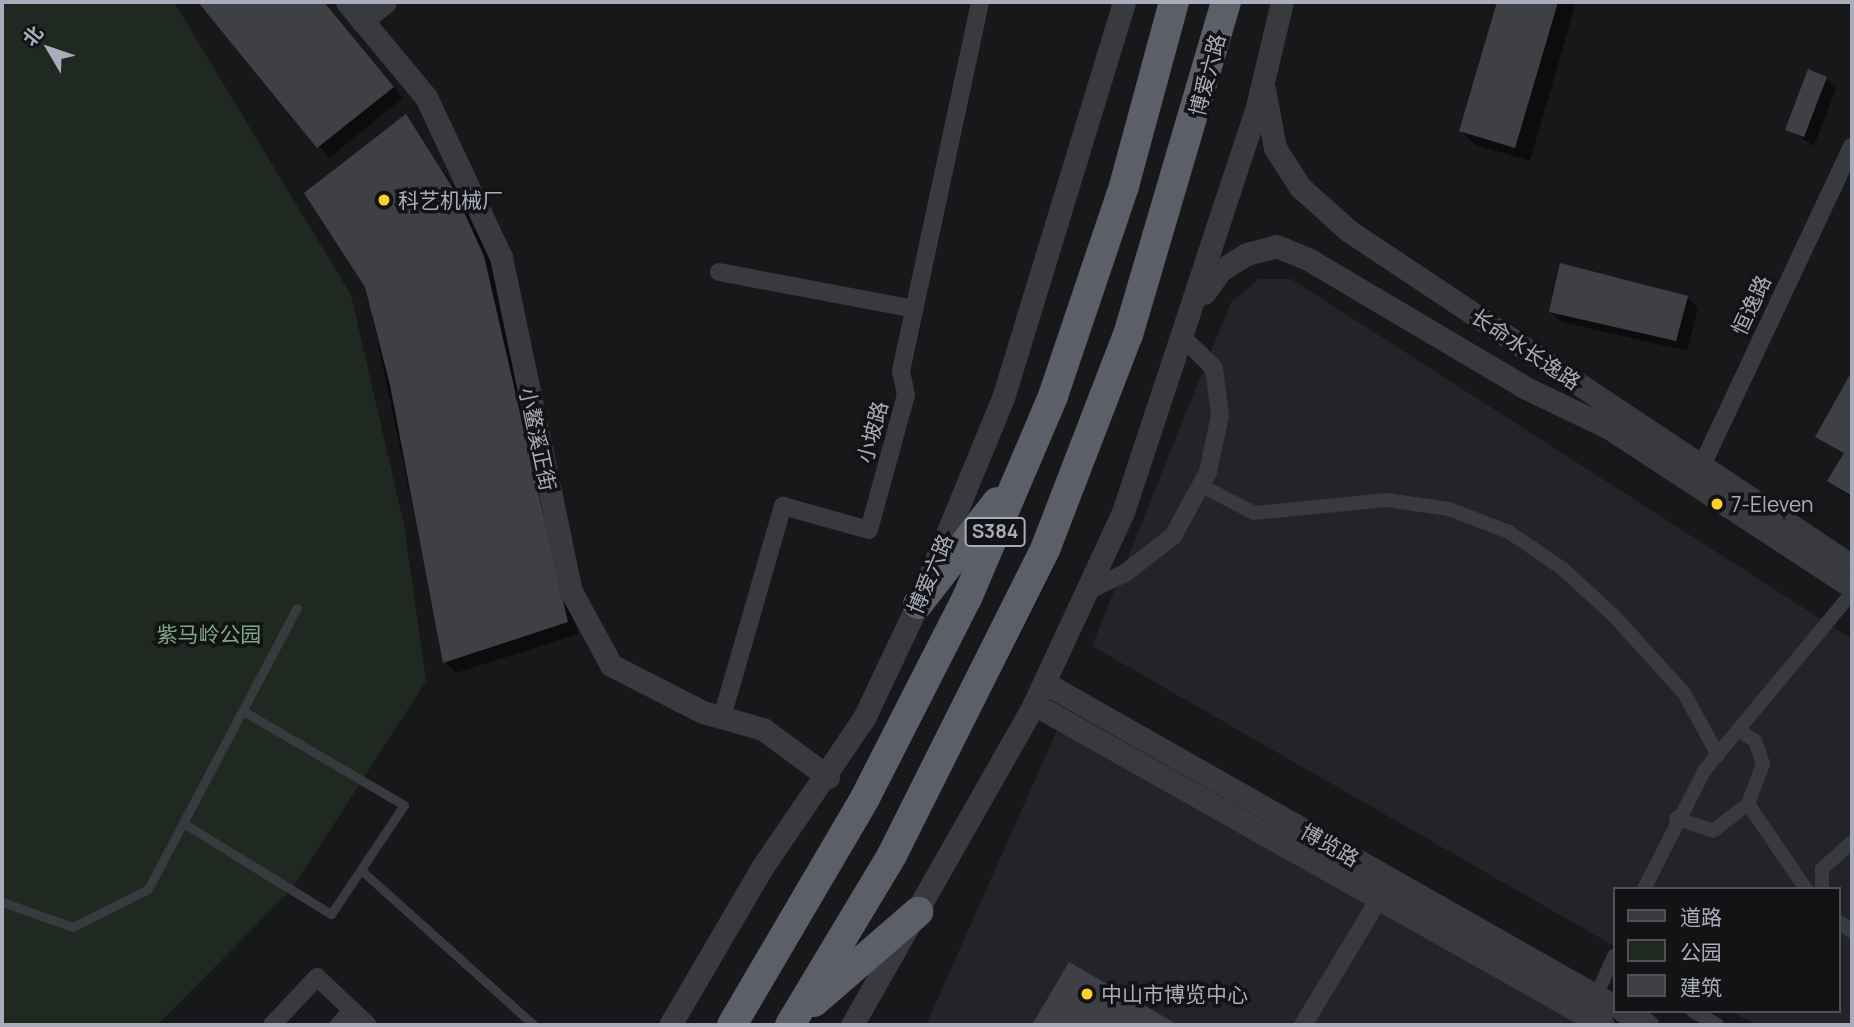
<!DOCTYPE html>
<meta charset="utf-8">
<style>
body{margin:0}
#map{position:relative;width:1854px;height:1027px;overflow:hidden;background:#18181a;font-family:Manrope,"Noto Sans SC",sans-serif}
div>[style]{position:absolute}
.built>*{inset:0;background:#242428}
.green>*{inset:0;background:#1f2922}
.shadow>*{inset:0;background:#0007}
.building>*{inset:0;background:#3f4045}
.service>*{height:9px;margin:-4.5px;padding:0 4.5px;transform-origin:4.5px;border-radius:4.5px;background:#393940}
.pedestrian>*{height:14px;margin:-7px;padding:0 7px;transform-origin:7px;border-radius:7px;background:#393940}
.minor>*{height:18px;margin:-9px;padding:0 9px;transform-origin:9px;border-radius:9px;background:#393940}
.tertiary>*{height:23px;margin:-11.5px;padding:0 11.5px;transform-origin:11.5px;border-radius:11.5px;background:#393940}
.trunk>*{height:30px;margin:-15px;padding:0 15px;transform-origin:15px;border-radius:15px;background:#5c5e68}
.dots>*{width:19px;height:19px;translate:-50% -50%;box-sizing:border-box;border:4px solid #131315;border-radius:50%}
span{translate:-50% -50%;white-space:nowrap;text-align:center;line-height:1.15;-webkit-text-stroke:7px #131315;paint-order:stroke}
.shield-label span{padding:2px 5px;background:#131315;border:2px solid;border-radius:5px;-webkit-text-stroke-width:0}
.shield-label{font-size:19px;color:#a9adbb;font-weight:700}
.street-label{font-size:21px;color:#a9adbb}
.poi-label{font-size:21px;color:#a9adbb}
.left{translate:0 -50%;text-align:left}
.park-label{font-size:21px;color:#7fa885}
.frame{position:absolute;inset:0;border:4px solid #a9adbb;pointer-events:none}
.legend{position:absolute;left:1613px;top:887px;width:228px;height:126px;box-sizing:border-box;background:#131315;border:2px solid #4f5157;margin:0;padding:9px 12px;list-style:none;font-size:21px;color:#a9adbb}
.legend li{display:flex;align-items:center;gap:14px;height:35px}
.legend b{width:35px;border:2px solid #4f5157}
.north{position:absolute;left:14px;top:14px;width:70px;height:70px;-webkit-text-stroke:5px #131315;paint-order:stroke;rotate:309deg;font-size:19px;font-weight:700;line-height:28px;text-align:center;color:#a9adbb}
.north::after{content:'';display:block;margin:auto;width:24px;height:32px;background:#a9adbb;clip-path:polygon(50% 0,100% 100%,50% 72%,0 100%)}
</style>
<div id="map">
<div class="built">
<div style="clip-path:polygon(1259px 279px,1291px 279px,1852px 639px,1852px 1025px,1756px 1025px,1731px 1011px,1838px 1011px,1838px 889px,1614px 889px,1614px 946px,1092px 646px,1231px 302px)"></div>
<div style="clip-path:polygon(1058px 728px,1581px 1025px,926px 1025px)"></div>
</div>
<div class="green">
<div style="clip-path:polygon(2px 2px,174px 2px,351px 295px,404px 525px,426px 681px,292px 889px,157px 1025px,2px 1025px)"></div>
</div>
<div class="shadow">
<div style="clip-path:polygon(200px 2px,324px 2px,403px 98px,329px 158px)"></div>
<div style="clip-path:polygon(1499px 2px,1576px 2px,1530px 161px,1475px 145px,1461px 131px)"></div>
<div style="clip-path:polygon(1826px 78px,1836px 89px,1814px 146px,1787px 129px)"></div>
<div style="clip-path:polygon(405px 117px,465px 203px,495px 269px,578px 634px,456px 673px,445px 662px,366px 286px)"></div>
<div style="clip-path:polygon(1687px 297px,1698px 308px,1687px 351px,1561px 322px,1550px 311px)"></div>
<div style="clip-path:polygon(1845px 455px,1852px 460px,1852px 499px,1830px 481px)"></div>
<div style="clip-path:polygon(1069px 965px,1174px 1025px,1034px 1025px)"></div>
</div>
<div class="building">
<div style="clip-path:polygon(198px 2px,324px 2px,394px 87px,317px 148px)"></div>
<div style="clip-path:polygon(1497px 2px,1558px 2px,1515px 148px,1459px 131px)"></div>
<div style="clip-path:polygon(1808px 69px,1827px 77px,1804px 137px,1785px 130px)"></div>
<div style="clip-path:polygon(406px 114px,454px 190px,484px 256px,568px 622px,443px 663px,390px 385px,365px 287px,304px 193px)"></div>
<div style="clip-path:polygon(1560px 263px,1688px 296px,1676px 341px,1549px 312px)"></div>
<div style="clip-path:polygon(1852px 371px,1852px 496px,1827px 481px,1844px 453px,1815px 437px)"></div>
<div style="clip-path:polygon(1069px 962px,1178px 1025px,1032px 1025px)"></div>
</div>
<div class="service">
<div style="left:183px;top:823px;width:174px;rotate:31.6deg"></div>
<div style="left:331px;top:914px;width:131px;rotate:-56.2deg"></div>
<div style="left:404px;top:805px;width:186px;rotate:-149.7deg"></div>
<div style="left:361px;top:870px;width:232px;rotate:41.9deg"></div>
<div style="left:2px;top:902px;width:75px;rotate:19.4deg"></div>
<div style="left:73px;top:927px;width:84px;rotate:-26.9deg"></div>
<div style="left:148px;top:889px;width:318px;rotate:-62.1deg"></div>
</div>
<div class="pedestrian">
<div style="left:1200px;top:485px;width:61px;rotate:27.4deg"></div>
<div style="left:1254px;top:513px;width:133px;rotate:-5.6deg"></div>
<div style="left:1386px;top:500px;width:64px;rotate:8.1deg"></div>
<div style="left:1449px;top:509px;width:64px;rotate:21deg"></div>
<div style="left:1509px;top:532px;width:65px;rotate:34.4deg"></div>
<div style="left:1563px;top:569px;width:71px;rotate:42.7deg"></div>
<div style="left:1615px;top:617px;width:103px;rotate:47.8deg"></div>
<div style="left:1684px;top:693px;width:71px;rotate:61.3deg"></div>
<div style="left:1748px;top:804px;width:103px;rotate:55.7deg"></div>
<div style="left:1676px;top:818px;width:39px;rotate:19deg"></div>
<div style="left:1713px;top:831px;width:44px;rotate:-37.6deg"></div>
<div style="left:1748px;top:804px;width:43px;rotate:-69.4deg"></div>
<div style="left:1763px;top:764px;width:24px;rotate:-109deg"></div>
<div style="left:1755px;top:741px;width:18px;rotate:-146deg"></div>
<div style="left:1644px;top:889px;width:132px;rotate:-63deg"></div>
<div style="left:1704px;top:771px;width:231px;rotate:-50.3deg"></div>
<div style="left:1822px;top:889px;width:20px;rotate:-90deg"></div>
<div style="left:1822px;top:869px;width:40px;rotate:-42deg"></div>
<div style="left:1838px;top:921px;width:17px;rotate:36deg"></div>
<div style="left:1596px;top:996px;width:44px;rotate:-65.8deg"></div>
<div style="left:1693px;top:1011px;width:28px;rotate:30deg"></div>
</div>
<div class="minor">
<div style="left:719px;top:272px;width:198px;rotate:10.7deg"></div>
<div style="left:1697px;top:476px;width:364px;rotate:-64.8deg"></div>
<div style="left:1087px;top:591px;width:42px;rotate:-25.3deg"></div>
<div style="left:1125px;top:573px;width:61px;rotate:-37.6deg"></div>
<div style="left:1173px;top:536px;width:73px;rotate:-61.3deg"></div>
<div style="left:1208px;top:472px;width:58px;rotate:-78.1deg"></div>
<div style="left:1220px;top:415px;width:47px;rotate:-97.3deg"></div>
<div style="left:1214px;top:368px;width:43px;rotate:-135.9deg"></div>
<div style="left:722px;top:717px;width:220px;rotate:-73.9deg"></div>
<div style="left:783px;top:506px;width:89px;rotate:15.6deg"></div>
<div style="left:869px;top:530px;width:140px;rotate:-74.7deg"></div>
<div style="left:906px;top:395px;width:25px;rotate:-102deg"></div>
<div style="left:901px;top:371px;width:377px;rotate:-77.9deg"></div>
<div style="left:272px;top:1025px;width:66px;rotate:-46.8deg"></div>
<div style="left:317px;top:977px;width:70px;rotate:43.3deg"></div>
<div style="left:339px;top:1025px;width:20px;rotate:-49deg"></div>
<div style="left:1303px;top:1025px;width:147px;rotate:-58.9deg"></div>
</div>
<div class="tertiary">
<div style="left:347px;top:2px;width:124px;rotate:50.3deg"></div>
<div style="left:426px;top:97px;width:177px;rotate:64.9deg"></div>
<div style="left:501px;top:257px;width:341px;rotate:78.2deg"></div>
<div style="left:571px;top:591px;width:84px;rotate:61.6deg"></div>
<div style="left:611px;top:665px;width:103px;rotate:27.1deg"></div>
<div style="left:703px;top:712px;width:62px;rotate:15.8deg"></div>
<div style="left:763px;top:729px;width:81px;rotate:36.4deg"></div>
<div style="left:362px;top:21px;width:30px;rotate:-40deg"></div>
<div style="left:1264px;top:89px;width:60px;rotate:79.4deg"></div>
<div style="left:1275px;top:148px;width:46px;rotate:57.3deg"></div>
<div style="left:1300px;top:187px;width:66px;rotate:41.9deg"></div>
<div style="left:1349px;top:231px;width:604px;rotate:33.66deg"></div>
<div style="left:1204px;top:293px;width:29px;rotate:-54deg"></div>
<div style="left:1221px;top:270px;width:31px;rotate:-32deg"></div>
<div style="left:1247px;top:254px;width:30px;rotate:-15deg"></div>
<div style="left:1276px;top:246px;width:35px;rotate:22deg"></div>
<div style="left:1308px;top:259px;width:253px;rotate:30.6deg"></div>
<div style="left:1526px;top:388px;width:92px;rotate:25.7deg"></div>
<div style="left:1609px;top:428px;width:290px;rotate:33.2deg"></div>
<div style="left:1045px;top:683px;width:654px;rotate:29.58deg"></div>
<div style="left:1034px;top:704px;width:653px;rotate:29.43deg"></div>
<div style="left:1623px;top:1011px;width:28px;rotate:30deg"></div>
<div style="left:670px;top:1025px;width:181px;rotate:-59.7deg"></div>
<div style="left:761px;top:869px;width:183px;rotate:-55.7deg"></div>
<div style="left:864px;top:718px;width:126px;rotate:-64.7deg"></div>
<div style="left:918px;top:604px;width:223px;rotate:-67.6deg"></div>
<div style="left:1003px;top:398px;width:414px;rotate:-73deg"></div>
<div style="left:852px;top:1025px;width:369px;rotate:-60.4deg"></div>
<div style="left:1034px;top:704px;width:212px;rotate:-65.1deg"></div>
<div style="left:1123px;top:512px;width:422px;rotate:-71.7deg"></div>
<div style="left:1256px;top:111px;width:112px;rotate:-76.6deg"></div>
</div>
<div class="trunk">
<div style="left:918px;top:604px;width:129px;rotate:-52.2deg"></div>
<div style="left:814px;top:1002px;width:138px;rotate:-40.9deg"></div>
<div style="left:732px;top:1025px;width:263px;rotate:-59.6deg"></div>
<div style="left:865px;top:798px;width:225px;rotate:-63deg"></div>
<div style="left:967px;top:598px;width:220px;rotate:-66.9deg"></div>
<div style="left:1053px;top:396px;width:222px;rotate:-71.3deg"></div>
<div style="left:1124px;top:186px;width:191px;rotate:-74.8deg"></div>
<div style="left:790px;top:1025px;width:198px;rotate:-59deg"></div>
<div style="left:892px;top:855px;width:344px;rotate:-63.4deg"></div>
<div style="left:1046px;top:547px;width:227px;rotate:-68.9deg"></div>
<div style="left:1128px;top:335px;width:347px;rotate:-73.6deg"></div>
</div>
<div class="dots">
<div style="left:384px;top:200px;background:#ffcf2b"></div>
<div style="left:1717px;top:504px;background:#ffcf2b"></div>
<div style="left:1087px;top:994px;background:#ffcf2b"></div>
</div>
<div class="shield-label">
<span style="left:995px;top:532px">S384</span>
</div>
<div class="street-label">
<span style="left:1207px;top:75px;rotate:-75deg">博爱六路</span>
<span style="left:1751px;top:305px;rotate:-65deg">恒逸路</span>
<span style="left:1526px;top:349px;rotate:34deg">长命水长逸路</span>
<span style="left:872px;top:432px;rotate:-75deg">小坡路</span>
<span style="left:538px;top:439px;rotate:78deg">小鳌溪正街</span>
<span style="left:930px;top:574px;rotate:-67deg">博爱六路</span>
<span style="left:1330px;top:845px;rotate:30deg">博览路</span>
</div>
<div class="poi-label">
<span class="left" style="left:398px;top:200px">科艺机械厂</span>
<span class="left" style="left:1731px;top:504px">7-Eleven</span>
<span class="left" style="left:1101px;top:994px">中山市博览中心</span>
</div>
<div class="park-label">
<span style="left:209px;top:634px">紫马岭公园</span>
</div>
<div class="frame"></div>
<ul class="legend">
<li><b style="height:9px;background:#393940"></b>道路</li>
<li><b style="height:19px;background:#1f2922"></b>公园</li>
<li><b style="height:19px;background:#3f4045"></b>建筑</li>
</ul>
<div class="north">北</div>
</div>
